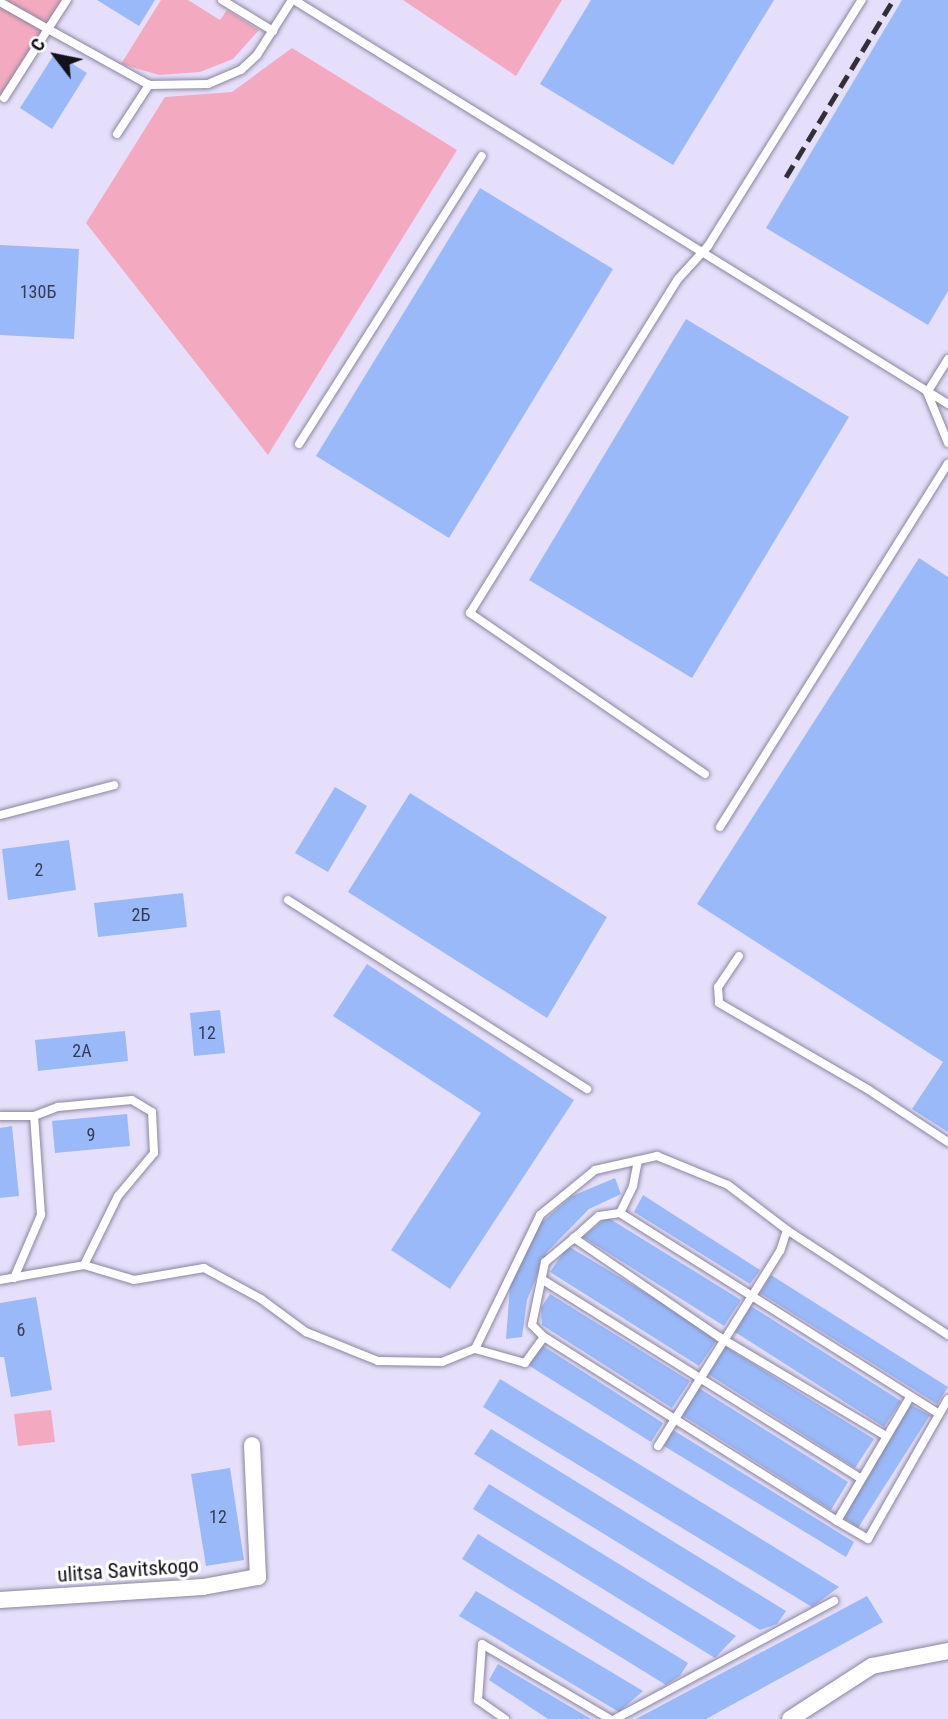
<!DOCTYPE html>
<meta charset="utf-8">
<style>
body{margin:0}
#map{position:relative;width:948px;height:1719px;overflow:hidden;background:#e5dffb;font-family:"Roboto Condensed",sans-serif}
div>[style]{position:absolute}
.green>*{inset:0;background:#f3aac0}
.building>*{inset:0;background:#9ab9f9}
.roads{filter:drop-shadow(0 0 2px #8b859e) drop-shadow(0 0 2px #8b859e)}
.service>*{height:8px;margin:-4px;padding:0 4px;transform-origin:4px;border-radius:4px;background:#fff}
.minor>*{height:16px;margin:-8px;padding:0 8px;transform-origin:8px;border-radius:8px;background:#fff}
.rail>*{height:5px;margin-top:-2.5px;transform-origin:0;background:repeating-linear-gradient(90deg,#312f3a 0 14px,transparent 0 21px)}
span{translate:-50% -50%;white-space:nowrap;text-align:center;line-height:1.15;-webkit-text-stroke:6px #fff;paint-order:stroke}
.number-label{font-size:18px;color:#353b52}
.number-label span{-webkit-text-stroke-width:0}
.street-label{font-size:21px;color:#13111a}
.north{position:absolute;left:21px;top:21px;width:70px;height:70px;-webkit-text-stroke:5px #fff;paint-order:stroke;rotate:302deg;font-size:19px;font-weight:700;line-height:28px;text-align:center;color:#13111a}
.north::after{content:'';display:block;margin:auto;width:24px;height:32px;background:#13111a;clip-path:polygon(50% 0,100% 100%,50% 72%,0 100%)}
</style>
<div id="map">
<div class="green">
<div style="clip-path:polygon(0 0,63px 0,0 100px)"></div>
<div style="clip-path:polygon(161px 0,188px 0,220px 20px,227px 10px,259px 30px,233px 59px,200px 72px,159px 75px,121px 64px)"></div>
<div style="clip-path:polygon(403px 0,562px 0,516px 76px)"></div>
<div style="clip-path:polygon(292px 48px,457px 150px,268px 455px,86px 223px,165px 97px,232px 92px)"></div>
<div style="clip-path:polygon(51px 1410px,55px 1442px,18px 1446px,14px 1414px)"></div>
</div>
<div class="building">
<div style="clip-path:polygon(97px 0,155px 0,139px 26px)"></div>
<div style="clip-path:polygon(591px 0,774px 0,673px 165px,540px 84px)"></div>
<div style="clip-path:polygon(902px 0,948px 0,948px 291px,928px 325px,766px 228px)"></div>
<div style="clip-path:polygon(55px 53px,87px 73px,52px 129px,20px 108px)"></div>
<div style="clip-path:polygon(480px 188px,613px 269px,449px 538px,316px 456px)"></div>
<div style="clip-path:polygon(0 245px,79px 249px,74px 339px,0 335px)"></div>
<div style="clip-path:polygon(686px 319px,849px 417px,692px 678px,529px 580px)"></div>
<div style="clip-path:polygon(919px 558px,948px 577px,948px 1132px,912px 1109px,943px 1062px,697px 904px)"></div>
<div style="clip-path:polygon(335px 787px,367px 806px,328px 872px,295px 853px)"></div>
<div style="clip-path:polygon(410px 793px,607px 917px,547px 1018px,348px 892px)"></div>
<div style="clip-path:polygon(69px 840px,76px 890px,8px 900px,2px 849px)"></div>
<div style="clip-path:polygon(183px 893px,187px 927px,98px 937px,94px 903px)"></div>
<div style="clip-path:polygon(367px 964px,574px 1100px,450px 1289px,391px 1250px,481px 1113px,333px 1016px)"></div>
<div style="clip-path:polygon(220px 1010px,225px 1053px,194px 1056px,190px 1013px)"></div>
<div style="clip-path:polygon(125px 1031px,128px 1061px,38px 1071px,35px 1040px)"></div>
<div style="clip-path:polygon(127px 1114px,130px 1146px,55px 1153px,52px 1121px)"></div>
<div style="clip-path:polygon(12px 1126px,19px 1196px,0 1198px,0 1128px)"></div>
<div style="clip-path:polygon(615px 1178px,621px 1194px,589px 1209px,547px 1252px,527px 1300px,522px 1337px,506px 1339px,510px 1286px,518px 1262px,540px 1224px,572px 1196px)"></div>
<div style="clip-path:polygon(643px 1195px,760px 1270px,750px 1284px,634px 1212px)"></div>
<div style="clip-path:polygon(607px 1217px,741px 1300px,724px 1326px,583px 1237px)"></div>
<div style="clip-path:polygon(568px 1246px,719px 1337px,699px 1366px,550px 1272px)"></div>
<div style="clip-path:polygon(771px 1275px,948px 1387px,937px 1404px,760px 1293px)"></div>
<div style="clip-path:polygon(550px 1294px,690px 1381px,672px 1408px,542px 1325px,541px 1308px)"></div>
<div style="clip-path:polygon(36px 1297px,52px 1390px,11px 1397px,4px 1357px,0 1357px,0 1303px)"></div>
<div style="clip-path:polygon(751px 1306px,901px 1401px,884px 1427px,735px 1332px)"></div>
<div style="clip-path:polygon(540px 1344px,663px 1423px,651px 1442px,525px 1363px)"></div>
<div style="clip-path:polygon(726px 1347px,874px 1439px,855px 1468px,708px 1374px)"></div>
<div style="clip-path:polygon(500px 1379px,719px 1513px,839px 1587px,812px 1607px,483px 1407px)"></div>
<div style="clip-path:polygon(699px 1388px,848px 1482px,831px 1510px,682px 1415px)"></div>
<div style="clip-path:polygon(911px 1405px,930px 1415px,858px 1528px,840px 1515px)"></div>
<div style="clip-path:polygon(491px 1429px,786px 1611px,777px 1624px,760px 1630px,474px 1454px)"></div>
<div style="clip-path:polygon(673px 1430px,854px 1542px,846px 1557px,664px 1446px)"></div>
<div style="clip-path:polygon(230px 1468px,244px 1560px,206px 1566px,191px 1474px)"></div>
<div style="clip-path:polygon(489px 1484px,736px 1636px,715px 1658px,473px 1509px)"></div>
<div style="clip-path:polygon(478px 1534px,688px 1663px,680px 1676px,666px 1685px,462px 1559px)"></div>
<div style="clip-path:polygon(476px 1591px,643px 1691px,619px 1712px,459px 1616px)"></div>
<div style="clip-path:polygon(867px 1596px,883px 1622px,706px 1719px,636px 1719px)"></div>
<div style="clip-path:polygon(498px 1664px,591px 1719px,548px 1719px,489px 1680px)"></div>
</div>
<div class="roads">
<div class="service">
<div style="left:222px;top:0;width:60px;rotate:31.3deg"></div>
<div style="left:294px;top:0;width:769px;rotate:31.71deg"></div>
<div style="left:0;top:2px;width:55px;rotate:29.4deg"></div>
<div style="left:48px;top:29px;width:35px;rotate:-57deg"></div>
<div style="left:4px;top:98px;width:82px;rotate:-57.5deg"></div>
<div style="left:48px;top:29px;width:115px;rotate:29deg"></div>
<div style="left:149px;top:85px;width:59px;rotate:-1deg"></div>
<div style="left:208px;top:84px;width:36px;rotate:-23deg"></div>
<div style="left:241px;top:70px;width:22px;rotate:-43deg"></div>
<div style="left:257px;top:55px;width:65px;rotate:-57.5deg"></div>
<div style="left:117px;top:134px;width:59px;rotate:-56.9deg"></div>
<div style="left:948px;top:359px;width:39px;rotate:122deg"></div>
<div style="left:927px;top:392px;width:55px;rotate:67.6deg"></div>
<div style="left:299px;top:444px;width:341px;rotate:-57.6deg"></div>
<div style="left:705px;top:774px;width:285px;rotate:-145.6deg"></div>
<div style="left:470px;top:613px;width:393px;rotate:-58.1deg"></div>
<div style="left:678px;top:279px;width:45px;rotate:-47.7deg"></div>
<div style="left:708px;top:246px;width:290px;rotate:-58deg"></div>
<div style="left:0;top:815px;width:118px;rotate:-14.7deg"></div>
<div style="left:720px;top:827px;width:429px;rotate:-57.9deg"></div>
<div style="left:288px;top:900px;width:354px;rotate:32.3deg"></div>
<div style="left:739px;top:956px;width:37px;rotate:124deg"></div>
<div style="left:718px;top:987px;width:16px;rotate:86deg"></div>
<div style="left:719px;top:1003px;width:173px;rotate:30.1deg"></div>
<div style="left:869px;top:1090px;width:95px;rotate:33.4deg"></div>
<div style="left:0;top:1116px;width:34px"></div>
<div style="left:620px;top:1213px;width:30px;rotate:-64deg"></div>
<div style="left:633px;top:1186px;width:26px;rotate:-79deg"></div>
<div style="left:787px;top:1230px;width:192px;rotate:33.1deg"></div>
<div style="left:572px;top:1240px;width:36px;rotate:-42deg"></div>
<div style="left:599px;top:1216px;width:21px;rotate:-8deg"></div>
<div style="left:620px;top:1213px;width:377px;rotate:32.2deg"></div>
<div style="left:14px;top:1278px;width:69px;rotate:-66.8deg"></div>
<div style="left:41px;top:1215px;width:99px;rotate:-94deg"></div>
<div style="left:34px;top:1116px;width:26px;rotate:-21deg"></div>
<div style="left:58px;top:1107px;width:74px;rotate:-5.4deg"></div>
<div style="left:132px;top:1100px;width:23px;rotate:31deg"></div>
<div style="left:152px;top:1112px;width:41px;rotate:87.2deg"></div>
<div style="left:154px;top:1153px;width:56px;rotate:129.9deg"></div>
<div style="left:118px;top:1196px;width:77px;rotate:116.2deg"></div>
<div style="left:0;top:1280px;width:85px;rotate:-10.1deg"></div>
<div style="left:84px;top:1265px;width:52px;rotate:16.7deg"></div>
<div style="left:134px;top:1280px;width:71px;rotate:-9.7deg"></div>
<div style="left:204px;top:1268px;width:65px;rotate:28.5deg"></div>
<div style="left:261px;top:1299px;width:56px;rotate:36.3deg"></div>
<div style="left:306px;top:1332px;width:78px;rotate:21.9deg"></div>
<div style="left:378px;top:1361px;width:64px;rotate:0.9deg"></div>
<div style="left:442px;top:1362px;width:35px;rotate:-22deg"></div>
<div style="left:475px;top:1349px;width:149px;rotate:-64.1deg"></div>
<div style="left:540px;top:1215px;width:71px;rotate:-39.3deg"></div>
<div style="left:595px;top:1170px;width:64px;rotate:-12.7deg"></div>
<div style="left:657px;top:1156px;width:77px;rotate:22.2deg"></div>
<div style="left:728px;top:1185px;width:74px;rotate:37.3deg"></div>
<div style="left:787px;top:1230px;width:22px;rotate:108deg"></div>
<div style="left:780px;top:1251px;width:230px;rotate:122deg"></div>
<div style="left:543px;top:1280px;width:374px;rotate:32deg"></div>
<div style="left:475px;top:1349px;width:52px;rotate:15.6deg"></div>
<div style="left:525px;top:1363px;width:32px;rotate:-54deg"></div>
<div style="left:886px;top:1436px;width:194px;rotate:-149.3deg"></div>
<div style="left:719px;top:1337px;width:176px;rotate:-145.7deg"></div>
<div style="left:574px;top:1238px;width:38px;rotate:140deg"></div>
<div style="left:545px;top:1262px;width:64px;rotate:101.7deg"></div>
<div style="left:532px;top:1325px;width:17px;rotate:45deg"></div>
<div style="left:544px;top:1337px;width:346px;rotate:32.1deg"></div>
<div style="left:837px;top:1521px;width:144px;rotate:-59.5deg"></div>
<div style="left:837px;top:1521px;width:36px;rotate:30deg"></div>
<div style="left:868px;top:1539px;width:161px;rotate:-60.3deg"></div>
<div style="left:505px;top:1719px;width:33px;rotate:-145deg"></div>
<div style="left:478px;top:1700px;width:56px;rotate:-85.9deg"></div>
<div style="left:482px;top:1644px;width:148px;rotate:30.4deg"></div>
<div style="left:615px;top:1719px;width:249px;rotate:-28.3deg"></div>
</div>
<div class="minor">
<div style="left:0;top:1600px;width:203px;rotate:-3.7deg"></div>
<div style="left:203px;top:1587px;width:56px;rotate:-10.3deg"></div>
<div style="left:258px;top:1577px;width:132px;rotate:-92.6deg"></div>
<div style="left:790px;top:1719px;width:98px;rotate:-32.9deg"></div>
<div style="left:872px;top:1666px;width:77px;rotate:-11.2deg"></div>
</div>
</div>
<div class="rail">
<div style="left:786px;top:177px;width:207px;rotate:-58.8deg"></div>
</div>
<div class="number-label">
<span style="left:38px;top:292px">130Б</span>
<span style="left:39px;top:870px">2</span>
<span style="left:141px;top:915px">2Б</span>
<span style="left:207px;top:1033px">12</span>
<span style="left:82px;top:1051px">2А</span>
<span style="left:91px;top:1135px">9</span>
<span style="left:21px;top:1330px">6</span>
<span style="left:218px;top:1517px">12</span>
</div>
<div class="street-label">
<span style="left:128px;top:1570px;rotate:-4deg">ulitsa Savitskogo</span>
</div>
<div class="north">С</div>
</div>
